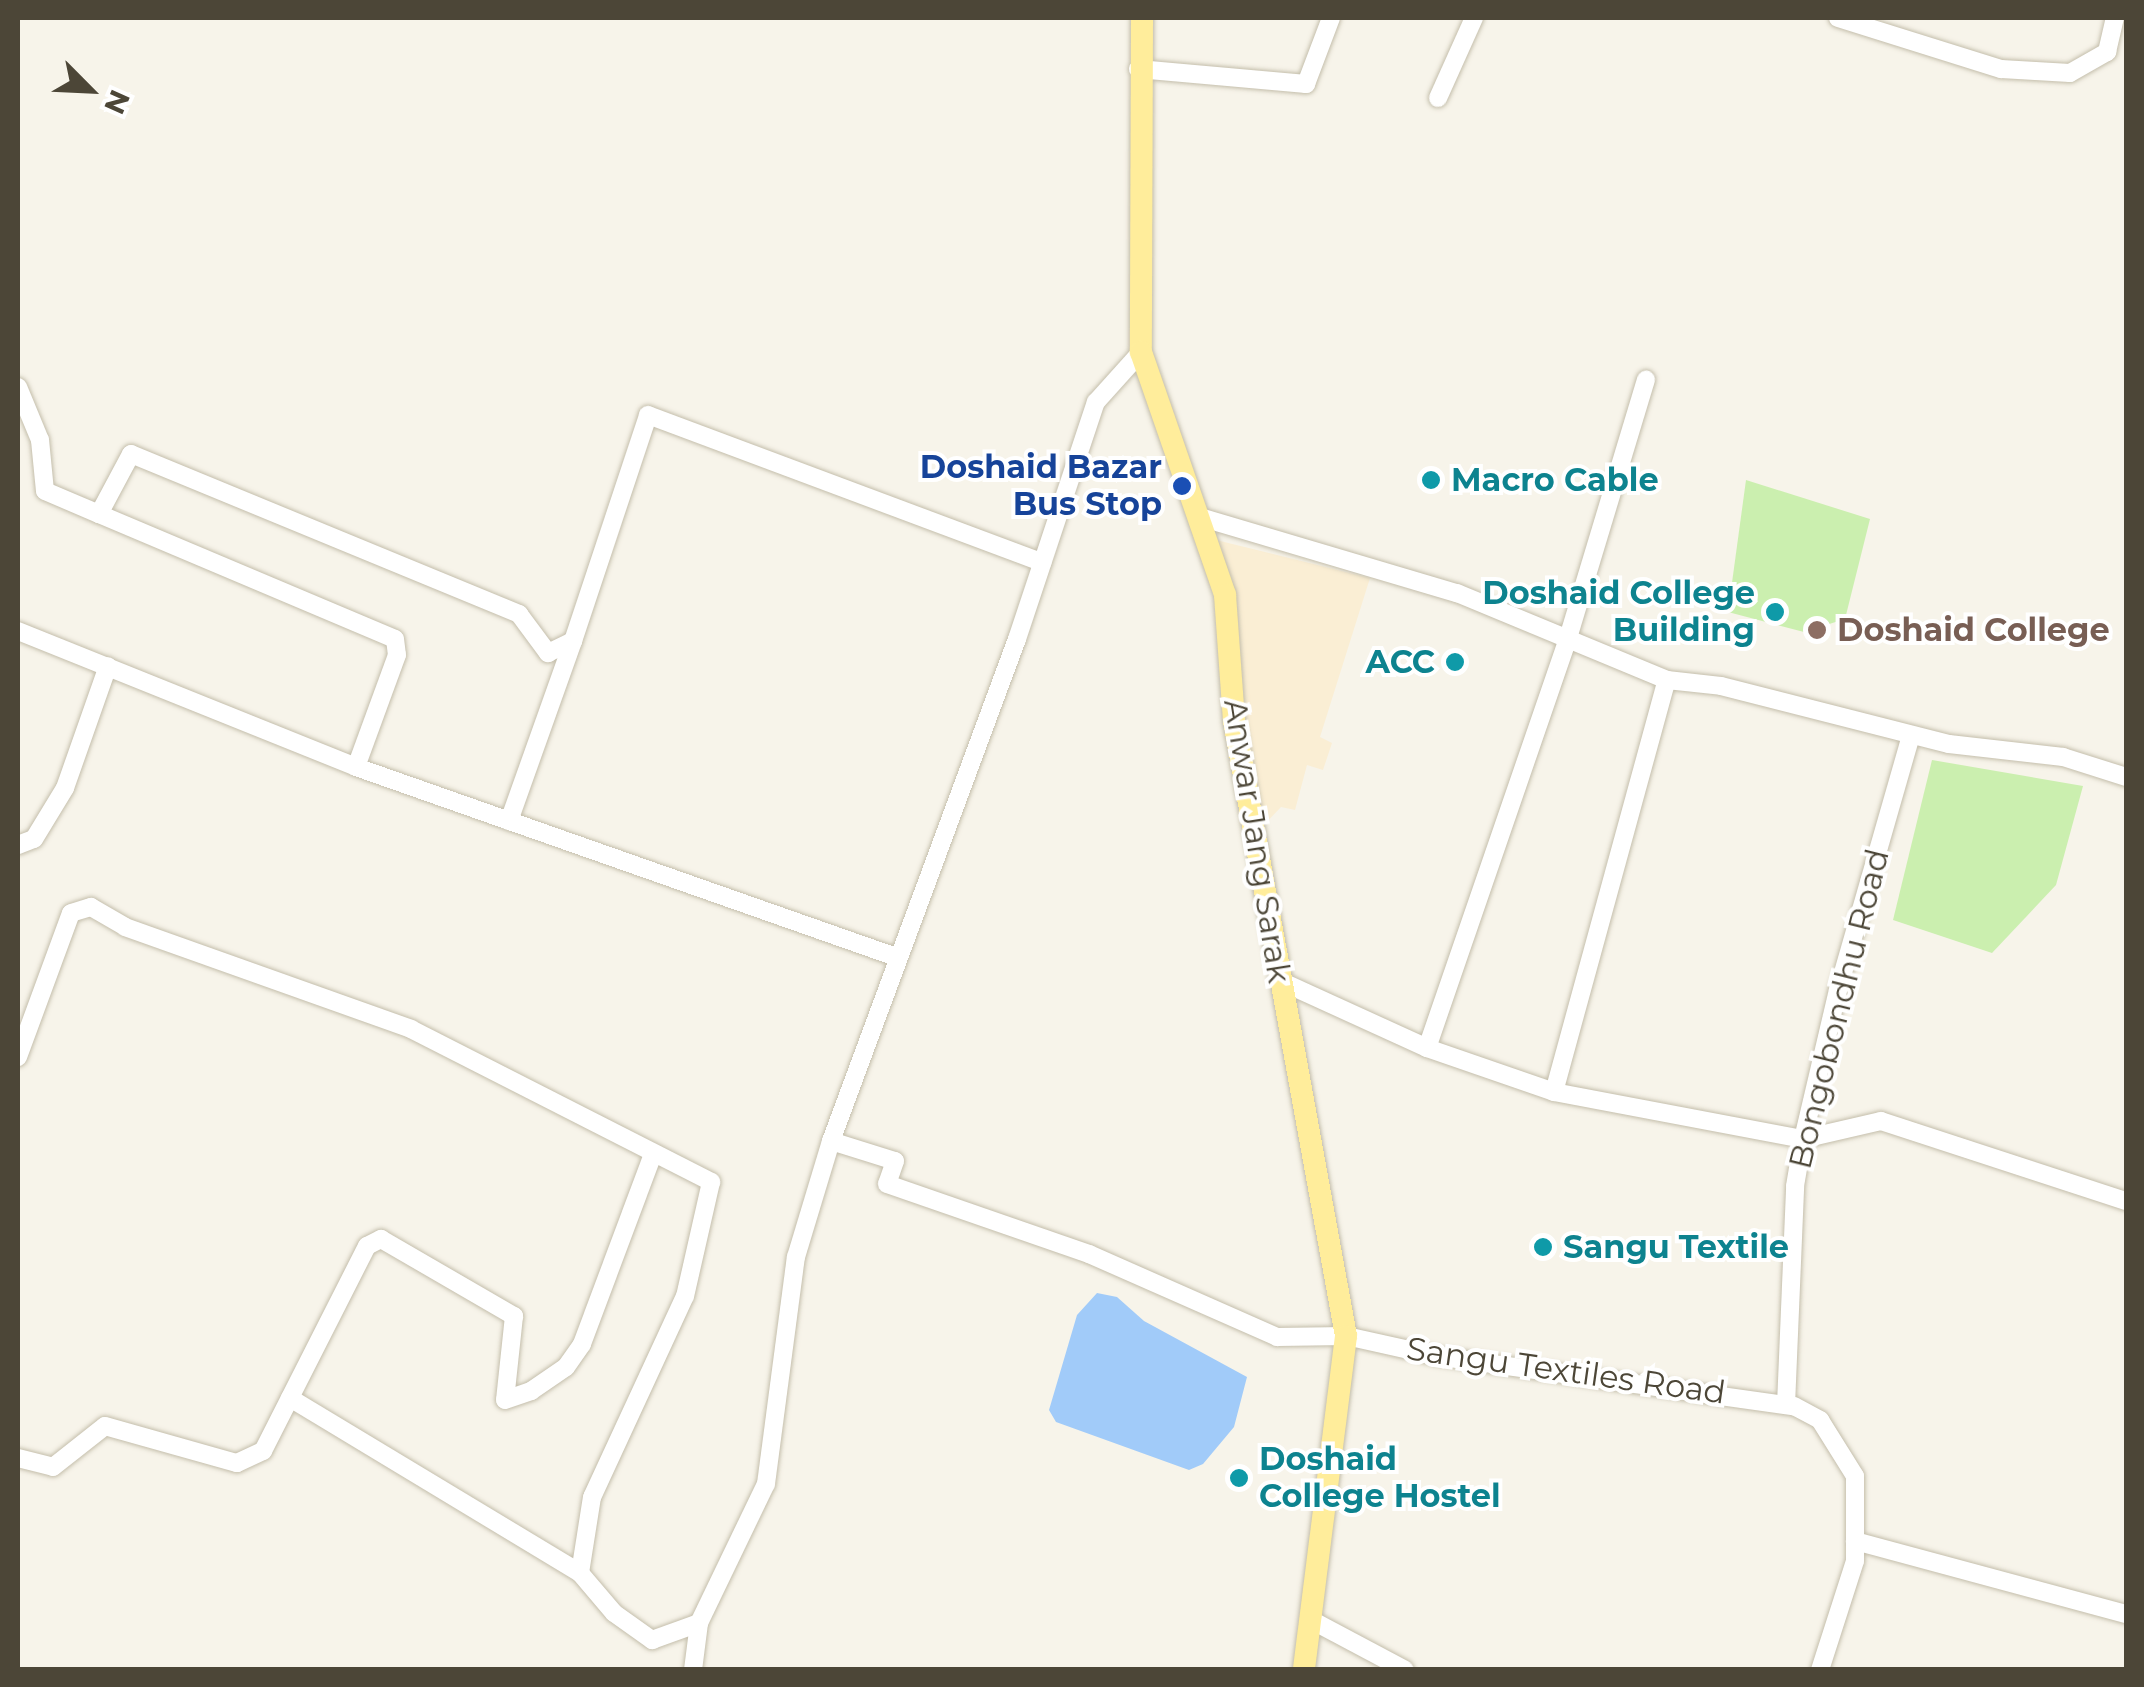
<!DOCTYPE html>
<style>
body{margin:0}
#map{position:relative;width:2144px;height:1687px;overflow:hidden;background:#f7f4ea;font-family:Montserrat,sans-serif}
div>[style]{position:absolute}
.commercial>*{inset:0;background:#faeed4}
.green>*{inset:0;background:#cbefaf}
.water>*{inset:0;background:#a1cbf9}
.roads{filter:drop-shadow(0 0 2px #c4beab) drop-shadow(0 0 2px #c4beab)}
.minor>*{height:18px;margin:-9px;padding:0 9px;transform-origin:9px;border-radius:9px;background:#fff}
.major>*{height:22px;margin:-11px;padding:0 11px;transform-origin:11px;border-radius:11px;background:#ffed9b}
.dots>*{width:28px;height:28px;translate:-50% -50%;box-sizing:border-box;border:5px solid #fff;border-radius:50%}
span{translate:-50% -50%;white-space:nowrap;text-align:center;line-height:1.15;-webkit-text-stroke:8px #fff;paint-order:stroke}
.transit-label{font-size:32px;color:#164399;font-weight:700}
.right{translate:-100% -50%;text-align:right}
.culture-label{font-size:32px;color:#0d838f;font-weight:700}
.left{translate:0 -50%;text-align:left}
.education-label{font-size:32px;color:#785e54;font-weight:700}
.street-label{font-size:32px;color:#4c4637}
.frame{position:absolute;inset:0;border:20px solid #4c4637;pointer-events:none}
.north{position:absolute;left:40px;top:40px;width:100px;height:100px;-webkit-text-stroke:8px #fff;paint-order:stroke;rotate:114deg;font-size:28px;font-weight:700;line-height:40px;text-align:center;color:#4c4637}
.north::after{content:'';display:block;margin:auto;width:35px;height:45px;background:#4c4637;clip-path:polygon(50% 0,100% 100%,50% 72%,0 100%)}
</style>
<div id="map">
<div class="commercial">
<div style="clip-path:polygon(1208px 538px,1370px 578px,1320px 737px,1332px 743px,1323px 770px,1307px 765px,1295px 810px,1281px 807px,1263px 826px)"></div>
</div>
<div class="green">
<div style="clip-path:polygon(1746px 480px,1870px 519px,1845px 619px,1804px 632px,1728px 612px)"></div>
<div style="clip-path:polygon(1932px 760px,2083px 786px,2056px 885px,1992px 953px,1893px 920px)"></div>
</div>
<div class="water">
<div style="clip-path:polygon(1097px 1293px,1117px 1297px,1144px 1321px,1247px 1377px,1234px 1427px,1203px 1464px,1189px 1470px,1056px 1422px,1049px 1410px,1077px 1315px)"></div>
</div>
<div class="roads">
<div class="minor">
<div style="left:1838px;top:18px;width:171px;rotate:17.4deg"></div>
<div style="left:2001px;top:69px;width:69px;rotate:3.3deg"></div>
<div style="left:2070px;top:73px;width:43px;rotate:-29.6deg"></div>
<div style="left:2107px;top:52px;width:35px;rotate:-77deg"></div>
<div style="left:1138px;top:69px;width:169px;rotate:5.1deg"></div>
<div style="left:1306px;top:84px;width:71px;rotate:-69.3deg"></div>
<div style="left:1438px;top:98px;width:88px;rotate:-65.8deg"></div>
<div style="left:18px;top:387px;width:57px;rotate:67.5deg"></div>
<div style="left:40px;top:440px;width:51px;rotate:84.4deg"></div>
<div style="left:45px;top:491px;width:59px;rotate:23.1deg"></div>
<div style="left:99px;top:514px;width:68px;rotate:-61.9deg"></div>
<div style="left:131px;top:454px;width:420px;rotate:22.4deg"></div>
<div style="left:519px;top:614px;width:49px;rotate:53.4deg"></div>
<div style="left:548px;top:653px;width:28px;rotate:-26deg"></div>
<div style="left:573px;top:641px;width:238px;rotate:-71.6deg"></div>
<div style="left:648px;top:415px;width:421px;rotate:20.5deg"></div>
<div style="left:99px;top:514px;width:321px;rotate:22.9deg"></div>
<div style="left:395px;top:639px;width:16px;rotate:83deg"></div>
<div style="left:397px;top:655px;width:119px;rotate:110.1deg"></div>
<div style="left:1203px;top:518px;width:265px;rotate:16.5deg"></div>
<div style="left:1457px;top:593px;width:227px;rotate:22.5deg"></div>
<div style="left:1667px;top:680px;width:54px;rotate:6.3deg"></div>
<div style="left:1721px;top:686px;width:235px;rotate:14.3deg"></div>
<div style="left:1949px;top:744px;width:115px;rotate:6.5deg"></div>
<div style="left:2063px;top:757px;width:66px;rotate:17.6deg"></div>
<div style="left:18px;top:631px;width:364px;rotate:21.9deg"></div>
<div style="left:356px;top:767px;width:572px;rotate:19.38deg"></div>
<div style="left:509px;top:821px;width:191px;rotate:-70.4deg"></div>
<div style="left:18px;top:845px;width:17px;rotate:-21deg"></div>
<div style="left:34px;top:839px;width:60px;rotate:-58.7deg"></div>
<div style="left:65px;top:788px;width:129px;rotate:-70.6deg"></div>
<div style="left:1278px;top:980px;width:164px;rotate:24.5deg"></div>
<div style="left:1427px;top:1048px;width:134px;rotate:19.1deg"></div>
<div style="left:1554px;top:1092px;width:253px;rotate:10.7deg"></div>
<div style="left:1803px;top:1139px;width:80px;rotate:-13deg"></div>
<div style="left:1881px;top:1121px;width:258px;rotate:18.1deg"></div>
<div style="left:1427px;top:1048px;width:434px;rotate:-71deg"></div>
<div style="left:1568px;top:638px;width:270px;rotate:-73.2deg"></div>
<div style="left:18px;top:1057px;width:153px;rotate:-69.8deg"></div>
<div style="left:71px;top:913px;width:21px;rotate:-17deg"></div>
<div style="left:91px;top:907px;width:39px;rotate:30deg"></div>
<div style="left:125px;top:927px;width:304px;rotate:19.6deg"></div>
<div style="left:411px;top:1029px;width:337px;rotate:27deg"></div>
<div style="left:711px;top:1182px;width:117px;rotate:102.8deg"></div>
<div style="left:685px;top:1296px;width:221px;rotate:114.8deg"></div>
<div style="left:592px;top:1497px;width:77px;rotate:99deg"></div>
<div style="left:580px;top:1573px;width:52px;rotate:49.6deg"></div>
<div style="left:614px;top:1613px;width:47px;rotate:35.4deg"></div>
<div style="left:652px;top:1640px;width:50px;rotate:-19.9deg"></div>
<div style="left:1554px;top:1092px;width:427px;rotate:-74.7deg"></div>
<div style="left:831px;top:1141px;width:67px;rotate:17.4deg"></div>
<div style="left:895px;top:1161px;width:24px;rotate:109deg"></div>
<div style="left:887px;top:1184px;width:214px;rotate:19.1deg"></div>
<div style="left:1089px;top:1254px;width:206px;rotate:23.8deg"></div>
<div style="left:1277px;top:1337px;width:69px;rotate:-0.8deg"></div>
<div style="left:1346px;top:1336px;width:92px;rotate:12.5deg"></div>
<div style="left:1436px;top:1356px;width:361px;rotate:8deg"></div>
<div style="left:1794px;top:1406px;width:30px;rotate:28deg"></div>
<div style="left:1820px;top:1420px;width:66px;rotate:58deg"></div>
<div style="left:1855px;top:1476px;width:85px;rotate:90deg"></div>
<div style="left:1855px;top:1561px;width:114px;rotate:107.8deg"></div>
<div style="left:290px;top:1398px;width:339px;rotate:31.1deg"></div>
<div style="left:1786px;top:1405px;width:219px;rotate:-87.6deg"></div>
<div style="left:1795px;top:1186px;width:48px;rotate:-80.3deg"></div>
<div style="left:1803px;top:1139px;width:153px;rotate:-76.8deg"></div>
<div style="left:1838px;top:990px;width:265px;rotate:-74deg"></div>
<div style="left:18px;top:1458px;width:36px;rotate:14deg"></div>
<div style="left:53px;top:1467px;width:66px;rotate:-38.3deg"></div>
<div style="left:105px;top:1426px;width:137px;rotate:15.7deg"></div>
<div style="left:237px;top:1463px;width:29px;rotate:-25deg"></div>
<div style="left:263px;top:1451px;width:230px;rotate:-63.1deg"></div>
<div style="left:367px;top:1246px;width:16px;rotate:-27deg"></div>
<div style="left:381px;top:1239px;width:154px;rotate:30.1deg"></div>
<div style="left:514px;top:1316px;width:84px;rotate:96.1deg"></div>
<div style="left:505px;top:1400px;width:28px;rotate:-19deg"></div>
<div style="left:531px;top:1391px;width:42px;rotate:-34.4deg"></div>
<div style="left:566px;top:1367px;width:28px;rotate:-55deg"></div>
<div style="left:582px;top:1344px;width:200px;rotate:-69.5deg"></div>
<div style="left:1855px;top:1541px;width:281px;rotate:15.1deg"></div>
<div style="left:1313px;top:1621px;width:104px;rotate:28deg"></div>
<div style="left:693px;top:1670px;width:47px;rotate:-82.7deg"></div>
<div style="left:699px;top:1623px;width:154px;rotate:-64.3deg"></div>
<div style="left:766px;top:1484px;width:229px;rotate:-82.5deg"></div>
<div style="left:796px;top:1257px;width:121px;rotate:-73.2deg"></div>
<div style="left:831px;top:1141px;width:535px;rotate:-69.67deg"></div>
<div style="left:1017px;top:639px;width:250px;rotate:-71.6deg"></div>
<div style="left:1096px;top:402px;width:67px;rotate:-48deg"></div>
</div>
<div class="major">
<div style="left:1142px;top:18px;width:334px;rotate:90.2deg"></div>
<div style="left:1141px;top:352px;width:257px;rotate:70.9deg"></div>
<div style="left:1225px;top:595px;width:126px;rotate:85.9deg"></div>
<div style="left:1234px;top:721px;width:625px;rotate:79.68deg"></div>
<div style="left:1346px;top:1336px;width:337px;rotate:97.2deg"></div>
</div>
</div>
<div class="dots">
<div style="left:1431px;top:480px;background:#0f9aa8"></div>
<div style="left:1182px;top:486px;background:#1a4fb4"></div>
<div style="left:1775px;top:612px;background:#0f9aa8"></div>
<div style="left:1817px;top:630px;background:#8d6e63"></div>
<div style="left:1455px;top:662px;background:#0f9aa8"></div>
<div style="left:1543px;top:1247px;background:#0f9aa8"></div>
<div style="left:1239px;top:1478px;background:#0f9aa8"></div>
</div>
<div class="transit-label">
<span class="right" style="left:1162px;top:486px">Doshaid Bazar<br>Bus Stop</span>
</div>
<div class="culture-label">
<span class="left" style="left:1451px;top:480px">Macro Cable</span>
<span class="right" style="left:1755px;top:612px">Doshaid College<br>Building</span>
<span class="right" style="left:1435px;top:662px">ACC</span>
<span class="left" style="left:1563px;top:1247px">Sangu Textile</span>
<span class="left" style="left:1259px;top:1478px">Doshaid<br>College Hostel</span>
</div>
<div class="education-label">
<span class="left" style="left:1837px;top:630px">Doshaid College</span>
</div>
<div class="street-label">
<span style="left:1257px;top:841px;rotate:81deg">Anwar Jang Sarak</span>
<span style="left:1839px;top:1009px;rotate:-76deg">Bongobondhu Road</span>
<span style="left:1566px;top:1371px;rotate:8deg">Sangu Textiles Road</span>
</div>
<div class="frame"></div>
<div class="north">N</div>
</div>
